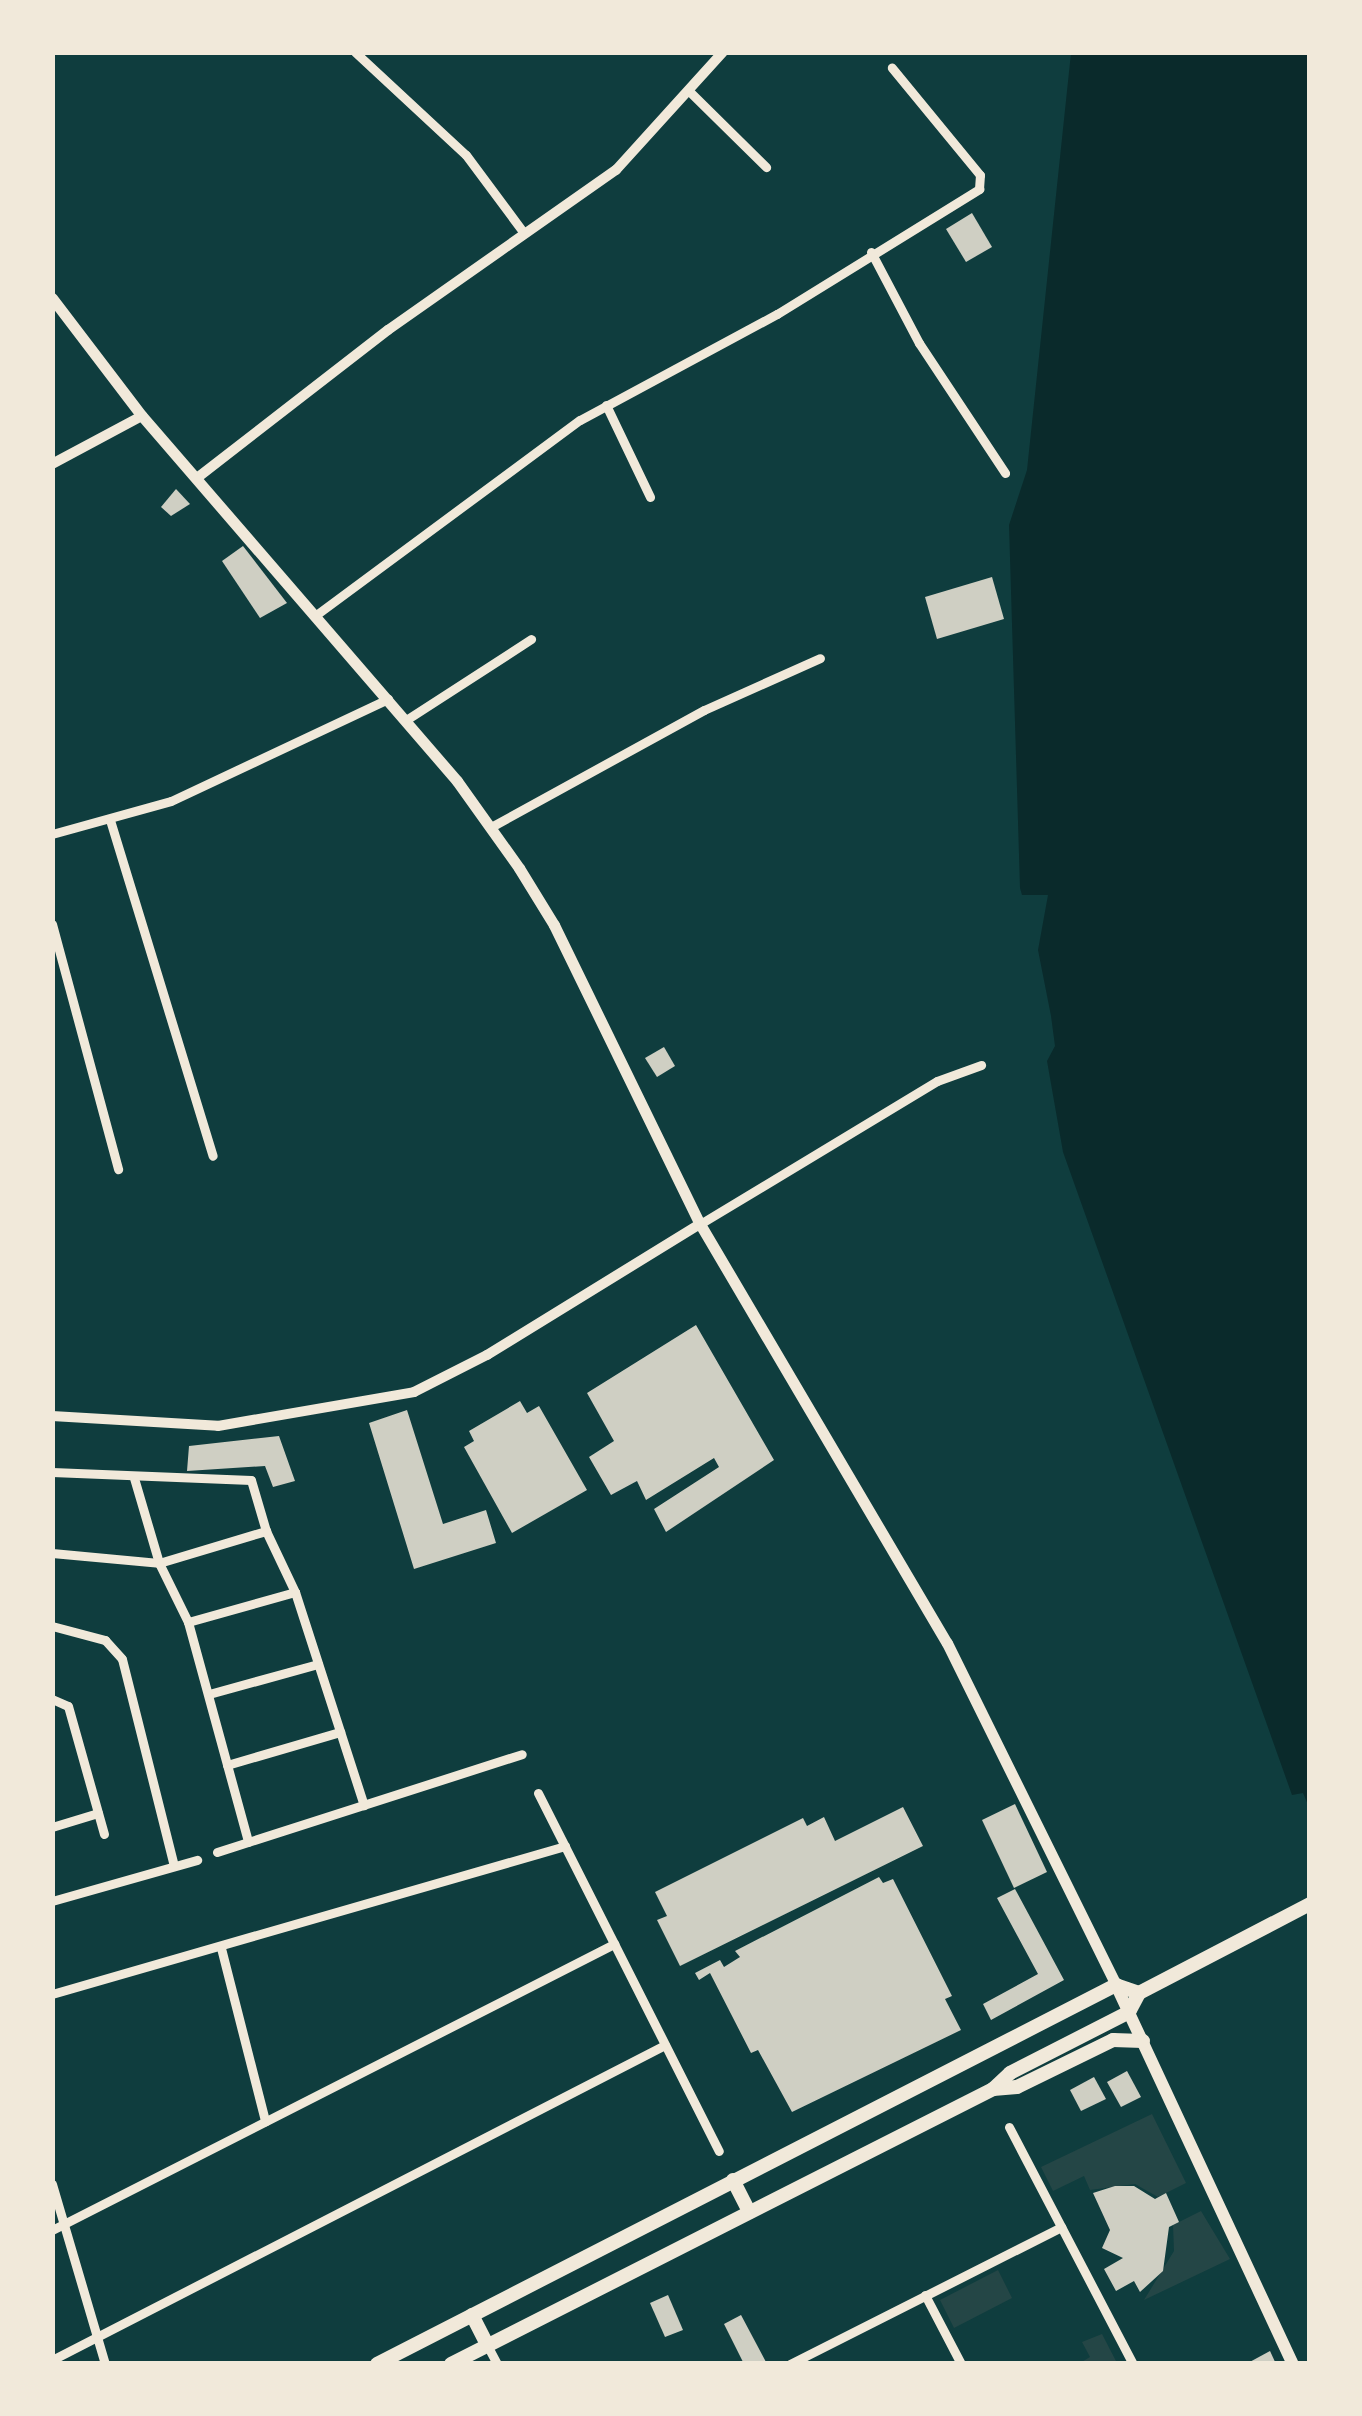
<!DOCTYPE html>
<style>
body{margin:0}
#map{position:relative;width:1362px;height:2416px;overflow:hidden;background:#0f3d3e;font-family:Montserrat,sans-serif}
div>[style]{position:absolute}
.green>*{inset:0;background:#244646}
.water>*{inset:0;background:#0a2a2b}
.building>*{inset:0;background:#cfcfc3}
.minor>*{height:9px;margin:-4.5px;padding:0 4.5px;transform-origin:4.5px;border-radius:4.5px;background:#f1e9da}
.tertiary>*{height:10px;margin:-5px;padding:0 5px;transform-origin:5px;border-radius:5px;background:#f1e9da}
.secondary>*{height:11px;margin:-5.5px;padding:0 5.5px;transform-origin:5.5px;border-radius:5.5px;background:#f1e9da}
.primary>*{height:12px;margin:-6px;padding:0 6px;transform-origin:6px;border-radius:6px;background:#f1e9da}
.trunk>*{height:14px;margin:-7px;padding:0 7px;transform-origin:7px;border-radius:7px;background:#f1e9da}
span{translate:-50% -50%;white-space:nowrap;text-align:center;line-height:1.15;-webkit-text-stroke:8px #f1e9da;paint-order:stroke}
.frame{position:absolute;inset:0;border:55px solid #f1e9da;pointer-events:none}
</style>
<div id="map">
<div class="green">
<div style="clip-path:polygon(1152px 2114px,1186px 2183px,1158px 2197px,1135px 2184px,1090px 2190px,1084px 2176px,1053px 2191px,1041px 2167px)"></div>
<div style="clip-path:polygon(1201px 2211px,1230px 2259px,1144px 2300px,1174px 2251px,1173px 2225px)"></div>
<div style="clip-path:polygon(998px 2270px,1012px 2298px,954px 2328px,940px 2300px)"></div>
<div style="clip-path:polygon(1102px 2334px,1117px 2363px,1080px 2363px,1090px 2357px,1082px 2342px)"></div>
</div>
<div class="water">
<div style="clip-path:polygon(1071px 53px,1309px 53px,1309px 1807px,1303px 1793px,1292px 1795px,1063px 1152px,1047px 1061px,1055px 1046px,1051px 1016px,1038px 950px,1048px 895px,1022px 895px,1020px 888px,1009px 525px,1027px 470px)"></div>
</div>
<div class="building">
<div style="clip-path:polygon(972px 213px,992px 247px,966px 262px,946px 229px)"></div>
<div style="clip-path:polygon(176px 489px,190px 504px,171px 516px,161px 507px)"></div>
<div style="clip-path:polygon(243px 546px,287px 603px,260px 618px,222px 561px)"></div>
<div style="clip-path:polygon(992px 577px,1004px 619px,937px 639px,925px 597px)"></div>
<div style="clip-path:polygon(664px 1047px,675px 1066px,657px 1077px,645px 1058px)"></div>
<div style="clip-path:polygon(696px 1325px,774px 1460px,666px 1532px,654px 1509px,719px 1467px,714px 1458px,646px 1500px,637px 1481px,611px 1495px,589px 1457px,614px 1441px,587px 1393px)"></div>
<div style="clip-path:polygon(520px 1401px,527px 1413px,539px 1406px,587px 1490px,512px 1533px,464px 1447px,474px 1441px,469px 1431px)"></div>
<div style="clip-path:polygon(407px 1410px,443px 1524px,486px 1510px,496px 1543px,414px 1569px,369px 1423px)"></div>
<div style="clip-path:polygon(279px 1436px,295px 1481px,273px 1487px,265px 1466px,187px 1471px,189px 1446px)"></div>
<div style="clip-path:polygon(1015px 1804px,1047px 1872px,1014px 1888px,982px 1820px)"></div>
<div style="clip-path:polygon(903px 1807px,923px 1846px,680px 1966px,657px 1920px,667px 1916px,655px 1892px,803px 1818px,807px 1826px,824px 1817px,835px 1841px)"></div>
<div style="clip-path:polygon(879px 1877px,883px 1883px,893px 1879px,952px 1996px,945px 1999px,961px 2030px,792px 2112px,758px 2050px,751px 2053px,710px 1973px,699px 1980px,695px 1973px,720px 1960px,724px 1967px,740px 1957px,735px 1951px)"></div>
<div style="clip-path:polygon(1015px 1889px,1064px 1980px,991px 2020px,983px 2004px,1038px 1974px,997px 1898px)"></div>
<div style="clip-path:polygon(1127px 2071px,1141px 2097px,1121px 2107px,1107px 2082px)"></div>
<div style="clip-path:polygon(1094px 2077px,1106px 2099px,1081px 2111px,1070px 2090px)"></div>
<div style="clip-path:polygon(1115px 2186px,1134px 2186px,1155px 2199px,1166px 2193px,1179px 2222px,1169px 2227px,1163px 2271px,1140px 2292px,1134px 2281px,1116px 2291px,1104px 2269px,1123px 2258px,1102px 2248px,1110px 2230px,1093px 2193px)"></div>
<div style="clip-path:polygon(668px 2295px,683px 2330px,665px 2337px,650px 2303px)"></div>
<div style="clip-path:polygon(741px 2315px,766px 2362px,762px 2364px,744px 2364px,724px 2324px)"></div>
<div style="clip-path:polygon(1270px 2351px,1276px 2364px,1246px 2364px)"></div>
</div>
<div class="minor">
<div style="left:355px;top:52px;width:151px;rotate:42.9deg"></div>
<div style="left:466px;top:155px;width:97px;rotate:53.4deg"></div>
<div style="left:690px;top:92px;width:107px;rotate:44.6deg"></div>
<div style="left:871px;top:252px;width:103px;rotate:62.2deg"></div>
<div style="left:919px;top:343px;width:156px;rotate:56.5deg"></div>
<div style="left:606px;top:405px;width:102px;rotate:64.4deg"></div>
<div style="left:316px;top:615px;width:328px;rotate:-36.5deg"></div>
<div style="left:580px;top:420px;width:224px;rotate:-28.3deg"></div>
<div style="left:777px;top:314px;width:238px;rotate:-31.7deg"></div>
<div style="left:979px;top:189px;width:14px;rotate:-86deg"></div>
<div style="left:980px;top:175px;width:139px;rotate:-129.4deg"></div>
<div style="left:406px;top:720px;width:149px;rotate:-32.9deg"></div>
<div style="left:110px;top:820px;width:351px;rotate:73deg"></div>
<div style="left:491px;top:827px;width:243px;rotate:-28.8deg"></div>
<div style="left:704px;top:710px;width:127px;rotate:-24.1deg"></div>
<div style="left:52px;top:834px;width:123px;rotate:-15.5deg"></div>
<div style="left:171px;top:801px;width:240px;rotate:-25.2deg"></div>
<div style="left:52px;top:924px;width:254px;rotate:74.9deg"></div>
<div style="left:700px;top:1224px;width:277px;rotate:-31.1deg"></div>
<div style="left:937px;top:1081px;width:47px;rotate:-20deg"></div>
<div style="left:52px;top:1472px;width:199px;rotate:2.3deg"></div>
<div style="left:251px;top:1480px;width:53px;rotate:73.6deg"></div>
<div style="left:266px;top:1531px;width:68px;rotate:64.6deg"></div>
<div style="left:295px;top:1592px;width:111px;rotate:164.3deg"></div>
<div style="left:134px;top:1478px;width:89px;rotate:73.6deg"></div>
<div style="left:159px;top:1563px;width:112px;rotate:-16.7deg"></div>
<div style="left:52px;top:1553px;width:107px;rotate:5.3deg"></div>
<div style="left:159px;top:1563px;width:66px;rotate:63.8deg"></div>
<div style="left:188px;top:1622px;width:228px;rotate:74.7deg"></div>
<div style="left:295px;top:1592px;width:224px;rotate:72.1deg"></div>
<div style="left:52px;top:1626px;width:55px;rotate:14.8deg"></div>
<div style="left:105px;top:1640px;width:25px;rotate:48deg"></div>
<div style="left:122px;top:1659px;width:213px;rotate:75.9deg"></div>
<div style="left:209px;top:1694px;width:113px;rotate:-15.4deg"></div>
<div style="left:52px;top:1699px;width:17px;rotate:24deg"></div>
<div style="left:68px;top:1706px;width:133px;rotate:74.3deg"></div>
<div style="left:227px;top:1765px;width:118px;rotate:-16.3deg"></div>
<div style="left:538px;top:1793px;width:401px;rotate:63.2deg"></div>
<div style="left:52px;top:1827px;width:48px;rotate:-16.9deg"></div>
<div style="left:217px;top:1852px;width:320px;rotate:-17.8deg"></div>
<div style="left:52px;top:1901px;width:151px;rotate:-15.8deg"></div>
<div style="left:221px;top:1948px;width:179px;rotate:75.7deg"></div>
<div style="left:52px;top:1994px;width:534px;rotate:-16.09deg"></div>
<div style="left:1009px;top:2127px;width:267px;rotate:62.4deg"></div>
<div style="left:52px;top:2184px;width:188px;rotate:73.6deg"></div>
<div style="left:52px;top:2230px;width:631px;rotate:-26.97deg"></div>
<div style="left:925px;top:2295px;width:78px;rotate:62.4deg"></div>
<div style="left:487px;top:2345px;width:21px;rotate:62deg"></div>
<div style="left:52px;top:2360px;width:689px;rotate:-27.2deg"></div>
<div style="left:790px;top:2364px;width:304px;rotate:-26.8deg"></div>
</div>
<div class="tertiary">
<div style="left:52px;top:464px;width:102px;rotate:-28.1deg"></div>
<div style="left:197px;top:478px;width:242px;rotate:-37.8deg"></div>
<div style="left:388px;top:330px;width:279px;rotate:-35.1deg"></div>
<div style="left:616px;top:170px;width:159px;rotate:-47.8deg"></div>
<div style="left:52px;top:1416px;width:166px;rotate:3.4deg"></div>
<div style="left:218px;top:1426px;width:199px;rotate:-9.8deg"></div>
<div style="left:414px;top:1392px;width:82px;rotate:-26.9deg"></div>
<div style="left:487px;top:1355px;width:250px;rotate:-31.6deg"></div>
</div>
<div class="secondary">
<div style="left:52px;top:298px;width:148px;rotate:52.7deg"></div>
<div style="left:142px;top:416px;width:482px;rotate:49.2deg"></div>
<div style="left:457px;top:781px;width:107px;rotate:54.5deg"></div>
<div style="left:519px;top:868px;width:67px;rotate:58.4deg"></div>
<div style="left:554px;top:925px;width:333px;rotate:64deg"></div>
<div style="left:700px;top:1224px;width:486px;rotate:59.5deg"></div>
<div style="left:947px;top:1643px;width:381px;rotate:63.7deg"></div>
</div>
<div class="primary">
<div style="left:1116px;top:1985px;width:418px;rotate:65deg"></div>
</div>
<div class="trunk">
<div style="left:993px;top:2089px;width:24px;rotate:-5deg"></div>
<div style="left:1017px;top:2087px;width:107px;rotate:-26.1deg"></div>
<div style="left:1113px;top:2040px;width:30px;rotate:2deg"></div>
<div style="left:733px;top:2180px;width:36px;rotate:63deg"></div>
<div style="left:472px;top:2315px;width:34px;rotate:63deg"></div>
<div style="left:377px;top:2364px;width:831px;rotate:-27.15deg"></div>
<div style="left:1116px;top:1985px;width:24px;rotate:19deg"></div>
<div style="left:451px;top:2364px;width:608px;rotate:-26.9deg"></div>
<div style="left:993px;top:2089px;width:23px;rotate:-43deg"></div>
<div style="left:1010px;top:2073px;width:134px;rotate:-27.1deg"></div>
<div style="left:1129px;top:2012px;width:21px;rotate:-62deg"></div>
<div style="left:1139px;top:1993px;width:193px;rotate:-27.5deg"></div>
</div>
<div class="frame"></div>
</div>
